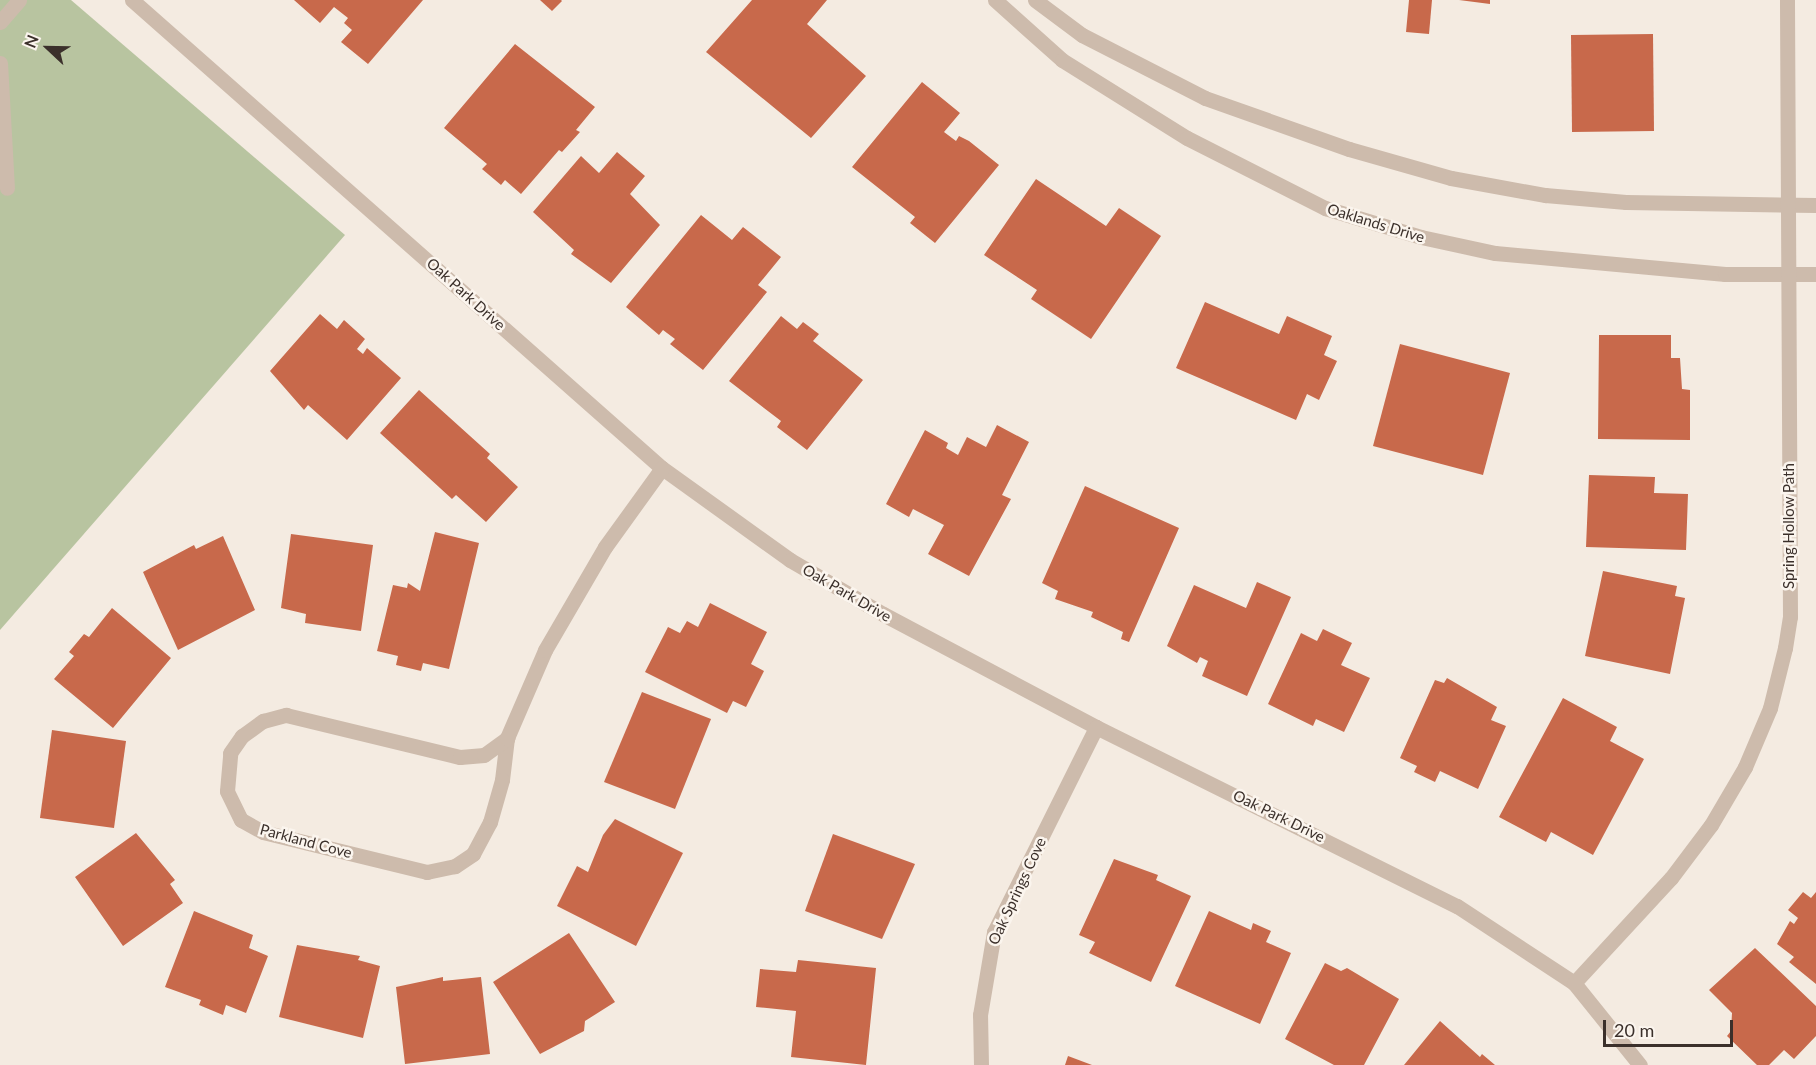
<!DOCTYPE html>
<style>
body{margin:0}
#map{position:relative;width:1816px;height:1065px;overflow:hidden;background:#f4ebe1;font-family:Lato,sans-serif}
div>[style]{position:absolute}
.green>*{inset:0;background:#b8c4a0}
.building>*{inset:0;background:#c8694b}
.service>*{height:15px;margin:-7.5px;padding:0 7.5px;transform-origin:7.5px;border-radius:7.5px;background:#cdbbac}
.minor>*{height:15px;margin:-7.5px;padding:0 7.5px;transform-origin:7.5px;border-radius:7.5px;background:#cdbbac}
span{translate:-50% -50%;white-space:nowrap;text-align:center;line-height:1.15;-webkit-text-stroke:5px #fbf5ee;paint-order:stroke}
.street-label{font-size:15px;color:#3b302b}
.north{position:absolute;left:18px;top:18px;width:60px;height:60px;-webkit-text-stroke:4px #fbf5ee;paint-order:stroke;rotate:292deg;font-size:16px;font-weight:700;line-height:24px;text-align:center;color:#3b302b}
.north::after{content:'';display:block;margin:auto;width:21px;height:27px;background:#3b302b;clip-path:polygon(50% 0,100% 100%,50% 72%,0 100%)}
.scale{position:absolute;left:1603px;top:1020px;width:130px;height:27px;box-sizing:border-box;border:3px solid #3b302b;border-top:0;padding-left:8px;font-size:18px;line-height:21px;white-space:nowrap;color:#3b302b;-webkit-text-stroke:4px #fbf5ee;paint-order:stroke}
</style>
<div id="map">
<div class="green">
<div style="clip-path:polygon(0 0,71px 0,345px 235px,0 630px)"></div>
</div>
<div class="building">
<div style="clip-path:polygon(294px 0,423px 0,368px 64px,341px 42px,352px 30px,344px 23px,348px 18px,334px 7px,320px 23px)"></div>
<div style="clip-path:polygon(540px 0,561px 0,562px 1px,552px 11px)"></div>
<div style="clip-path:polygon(752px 0,827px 0,807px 24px,866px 76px,811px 138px,706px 52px)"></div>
<div style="clip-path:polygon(1409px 0,1432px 0,1429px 34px,1406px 32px)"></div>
<div style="clip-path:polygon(1459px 0,1490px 0,1490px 4px)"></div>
<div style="clip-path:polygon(1653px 34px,1654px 131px,1572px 132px,1571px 35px)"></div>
<div style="clip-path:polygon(515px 44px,595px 107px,576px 130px,580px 132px,562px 152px,559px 150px,521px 194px,505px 180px,501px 185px,482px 169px,487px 164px,444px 128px)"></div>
<div style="clip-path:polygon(922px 82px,960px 113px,944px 132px,956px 141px,959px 136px,969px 141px,999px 165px,935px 243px,910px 223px,915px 217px,852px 167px)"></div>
<div style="clip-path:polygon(617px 152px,645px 176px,630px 194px,660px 225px,611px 283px,571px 254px,574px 250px,533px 212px,581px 156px,599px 173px)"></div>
<div style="clip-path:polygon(1036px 179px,1106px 226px,1119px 208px,1161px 236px,1091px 339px,1031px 299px,1037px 290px,984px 255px)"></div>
<div style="clip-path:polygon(701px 215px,732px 240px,743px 227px,781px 257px,758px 285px,767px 292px,703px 370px,670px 344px,675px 339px,663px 330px,659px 335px,626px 307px)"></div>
<div style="clip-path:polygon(1205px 302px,1279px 334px,1287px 316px,1332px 336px,1324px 355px,1337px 361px,1319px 400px,1307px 394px,1296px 420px,1176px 368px)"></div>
<div style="clip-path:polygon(320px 314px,337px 329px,344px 320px,365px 339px,357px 349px,363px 354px,367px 348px,401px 378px,347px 440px,308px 405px,304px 410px,270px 371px)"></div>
<div style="clip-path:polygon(781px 316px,797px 329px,803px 322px,819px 334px,813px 341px,863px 380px,807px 450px,777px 427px,781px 421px,729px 381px)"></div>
<div style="clip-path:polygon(1599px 335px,1671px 335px,1671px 358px,1680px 358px,1682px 389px,1690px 390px,1690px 440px,1598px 439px)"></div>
<div style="clip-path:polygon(1400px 344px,1510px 373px,1483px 475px,1373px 446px)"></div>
<div style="clip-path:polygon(419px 390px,490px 454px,487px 458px,518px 487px,486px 522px,456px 495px,452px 499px,380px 433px)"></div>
<div style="clip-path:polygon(997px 425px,1029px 442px,1002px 495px,1011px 499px,969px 576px,928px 554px,944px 525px,913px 509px,909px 517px,886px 504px,925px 430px,948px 443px,946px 448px,958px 455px,967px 437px,986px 447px)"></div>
<div style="clip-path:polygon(1589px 475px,1655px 477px,1654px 493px,1688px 494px,1686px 550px,1586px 547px)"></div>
<div style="clip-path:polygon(1085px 486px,1179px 528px,1129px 642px,1121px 639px,1123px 632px,1091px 617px,1093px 612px,1055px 599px,1058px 591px,1042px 583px)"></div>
<div style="clip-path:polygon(435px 532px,479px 543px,449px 669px,423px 663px,421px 671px,396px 665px,398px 656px,377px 651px,393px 585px,407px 588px,408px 583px,420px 591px)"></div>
<div style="clip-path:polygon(291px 534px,373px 545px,361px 631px,305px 623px,306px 614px,281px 608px)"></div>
<div style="clip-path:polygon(223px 536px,255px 610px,178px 650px,143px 572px,194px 545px,196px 549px)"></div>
<div style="clip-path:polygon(1603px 571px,1677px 586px,1675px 596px,1685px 598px,1670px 674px,1585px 656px)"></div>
<div style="clip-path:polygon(1257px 582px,1291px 597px,1247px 696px,1202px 676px,1208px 661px,1200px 657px,1197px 663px,1167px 646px,1194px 585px,1246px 608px)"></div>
<div style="clip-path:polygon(710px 603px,767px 632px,751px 664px,764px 671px,746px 707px,733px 701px,727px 713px,645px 672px,668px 627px,680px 633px,687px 621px,698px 627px)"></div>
<div style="clip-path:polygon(112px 608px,171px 658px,113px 728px,54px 679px,74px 656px,69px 652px,84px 634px,89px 637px)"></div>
<div style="clip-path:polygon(1323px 629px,1352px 643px,1341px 665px,1370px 678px,1344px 732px,1316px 719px,1313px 726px,1268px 704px,1301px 633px,1317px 641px)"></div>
<div style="clip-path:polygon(1447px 678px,1497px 707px,1491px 720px,1506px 726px,1478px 789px,1440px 771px,1435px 782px,1414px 772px,1417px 766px,1400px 758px,1435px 680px,1444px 683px)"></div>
<div style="clip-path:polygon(642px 692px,711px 719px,675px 809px,604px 782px)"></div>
<div style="clip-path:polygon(1563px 698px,1617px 727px,1610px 741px,1644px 759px,1593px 855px,1551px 832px,1546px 842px,1499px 817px)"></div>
<div style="clip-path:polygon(52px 730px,126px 741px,114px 828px,40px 818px)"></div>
<div style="clip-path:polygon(615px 819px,683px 853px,636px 946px,557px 906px,577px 866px,588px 872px,603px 835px)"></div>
<div style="clip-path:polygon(136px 833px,175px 880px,170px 884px,183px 903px,123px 946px,75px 877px)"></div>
<div style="clip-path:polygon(833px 834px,915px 864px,882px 939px,805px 911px)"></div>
<div style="clip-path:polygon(1114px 859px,1158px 875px,1156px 880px,1191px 896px,1151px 982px,1089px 953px,1095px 942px,1079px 935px)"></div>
<div style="clip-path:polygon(1803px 892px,1811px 898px,1816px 892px,1816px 984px,1789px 962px,1794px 957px,1777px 944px,1790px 921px,1794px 924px,1798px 918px,1788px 910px)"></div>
<div style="clip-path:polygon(194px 911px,253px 935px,249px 948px,268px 956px,246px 1013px,226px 1005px,223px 1015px,199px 1005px,201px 1000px,165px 987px)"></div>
<div style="clip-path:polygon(1209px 911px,1251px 930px,1253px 923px,1271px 931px,1266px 942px,1291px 953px,1260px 1024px,1175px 986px)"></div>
<div style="clip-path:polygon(569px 933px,615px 1002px,585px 1021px,584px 1031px,540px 1054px,493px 982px)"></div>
<div style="clip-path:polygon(297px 945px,360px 956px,358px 960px,380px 966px,363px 1038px,279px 1017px)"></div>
<div style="clip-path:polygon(1755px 948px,1816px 1006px,1816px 1036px,1794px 1059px,1784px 1050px,1769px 1065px,1757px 1065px,1727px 1036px,1731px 1031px,1732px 1013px,1709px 990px)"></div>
<div style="clip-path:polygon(798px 960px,876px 968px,866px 1065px,791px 1057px,796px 1011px,756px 1007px,760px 969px,796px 972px)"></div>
<div style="clip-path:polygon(1325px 963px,1341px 971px,1347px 968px,1399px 999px,1364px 1065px,1334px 1065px,1285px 1039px)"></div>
<div style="clip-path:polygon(443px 977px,443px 981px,481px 977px,490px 1054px,405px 1064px,396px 987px)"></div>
<div style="clip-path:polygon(1440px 1021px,1480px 1057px,1482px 1054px,1495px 1065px,1404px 1065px)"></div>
<div style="clip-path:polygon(1068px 1056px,1092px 1065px,1065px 1065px)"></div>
</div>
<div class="service">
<div style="left:0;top:22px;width:29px;rotate:-49deg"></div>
<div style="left:0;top:63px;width:125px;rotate:86.8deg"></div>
</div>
<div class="minor">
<div style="left:132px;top:0;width:707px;rotate:41.45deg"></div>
<div style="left:662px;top:468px;width:158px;rotate:35.7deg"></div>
<div style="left:790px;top:560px;width:108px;rotate:30.1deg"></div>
<div style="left:883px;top:614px;width:241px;rotate:27.9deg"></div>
<div style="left:1096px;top:727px;width:403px;rotate:26.4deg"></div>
<div style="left:1457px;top:906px;width:140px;rotate:33.3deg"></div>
<div style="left:1574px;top:983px;width:105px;rotate:51.2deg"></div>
<div style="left:995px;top:0;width:90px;rotate:41.8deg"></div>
<div style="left:1062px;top:60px;width:147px;rotate:32deg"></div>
<div style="left:1187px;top:138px;width:155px;rotate:26.9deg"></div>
<div style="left:1325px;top:208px;width:100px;rotate:16.8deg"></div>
<div style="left:1421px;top:237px;width:76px;rotate:12.2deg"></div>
<div style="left:1495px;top:253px;width:231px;rotate:5.2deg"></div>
<div style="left:1725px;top:274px;width:91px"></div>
<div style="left:1035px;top:0;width:59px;rotate:36.7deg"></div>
<div style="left:1082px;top:35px;width:138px;rotate:27.1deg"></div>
<div style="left:1205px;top:98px;width:153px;rotate:19.5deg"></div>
<div style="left:1349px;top:149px;width:106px;rotate:15.9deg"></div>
<div style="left:1451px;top:178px;width:96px;rotate:10.3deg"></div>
<div style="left:1545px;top:195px;width:81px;rotate:4.9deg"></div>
<div style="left:1626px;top:202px;width:190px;rotate:0.9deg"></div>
<div style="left:507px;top:738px;width:42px;rotate:96.8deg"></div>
<div style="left:502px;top:780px;width:44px;rotate:105.9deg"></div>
<div style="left:490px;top:822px;width:36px;rotate:118deg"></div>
<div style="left:473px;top:854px;width:22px;rotate:146deg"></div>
<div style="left:455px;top:866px;width:29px;rotate:168deg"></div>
<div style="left:427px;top:872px;width:169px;rotate:-166.3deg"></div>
<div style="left:263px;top:832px;width:25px;rotate:-151deg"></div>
<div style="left:241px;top:820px;width:32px;rotate:-116deg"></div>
<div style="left:227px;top:791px;width:38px;rotate:-85deg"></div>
<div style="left:230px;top:753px;width:21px;rotate:-55deg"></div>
<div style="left:242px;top:736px;width:26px;rotate:-36deg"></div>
<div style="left:263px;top:721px;width:24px;rotate:-15deg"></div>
<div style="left:286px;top:715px;width:179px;rotate:13.6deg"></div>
<div style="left:460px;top:757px;width:24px;rotate:-5deg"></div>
<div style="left:484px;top:755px;width:29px;rotate:-36deg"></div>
<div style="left:507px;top:738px;width:96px;rotate:-66.6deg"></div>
<div style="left:545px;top:650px;width:119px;rotate:-59.8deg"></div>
<div style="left:605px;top:547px;width:97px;rotate:-54.2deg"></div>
<div style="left:1574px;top:983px;width:143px;rotate:-47.3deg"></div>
<div style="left:1671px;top:878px;width:66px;rotate:-53deg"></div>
<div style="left:1711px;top:825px;width:67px;rotate:-59.6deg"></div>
<div style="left:1745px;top:767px;width:64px;rotate:-67deg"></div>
<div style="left:1770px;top:708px;width:62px;rotate:-76deg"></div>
<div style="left:1785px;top:648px;width:31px;rotate:-81deg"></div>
<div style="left:1790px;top:617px;width:617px;rotate:-90.28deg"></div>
<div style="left:981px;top:1065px;width:50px;rotate:-91.1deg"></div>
<div style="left:980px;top:1015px;width:84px;rotate:-80.4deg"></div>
<div style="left:994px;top:932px;width:229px;rotate:-63.5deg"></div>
</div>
<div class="street-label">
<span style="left:1376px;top:223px;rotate:17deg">Oaklands Drive</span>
<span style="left:466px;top:294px;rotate:42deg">Oak Park Drive</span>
<span style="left:1789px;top:526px;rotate:-90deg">Spring Hollow Path</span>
<span style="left:847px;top:593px;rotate:30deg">Oak Park Drive</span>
<span style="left:1279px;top:816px;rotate:26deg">Oak Park Drive</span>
<span style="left:306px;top:841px;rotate:15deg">Parkland Cove</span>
<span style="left:1017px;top:891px;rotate:-65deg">Oak Springs Cove</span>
</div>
<div class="north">N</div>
<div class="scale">20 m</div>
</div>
